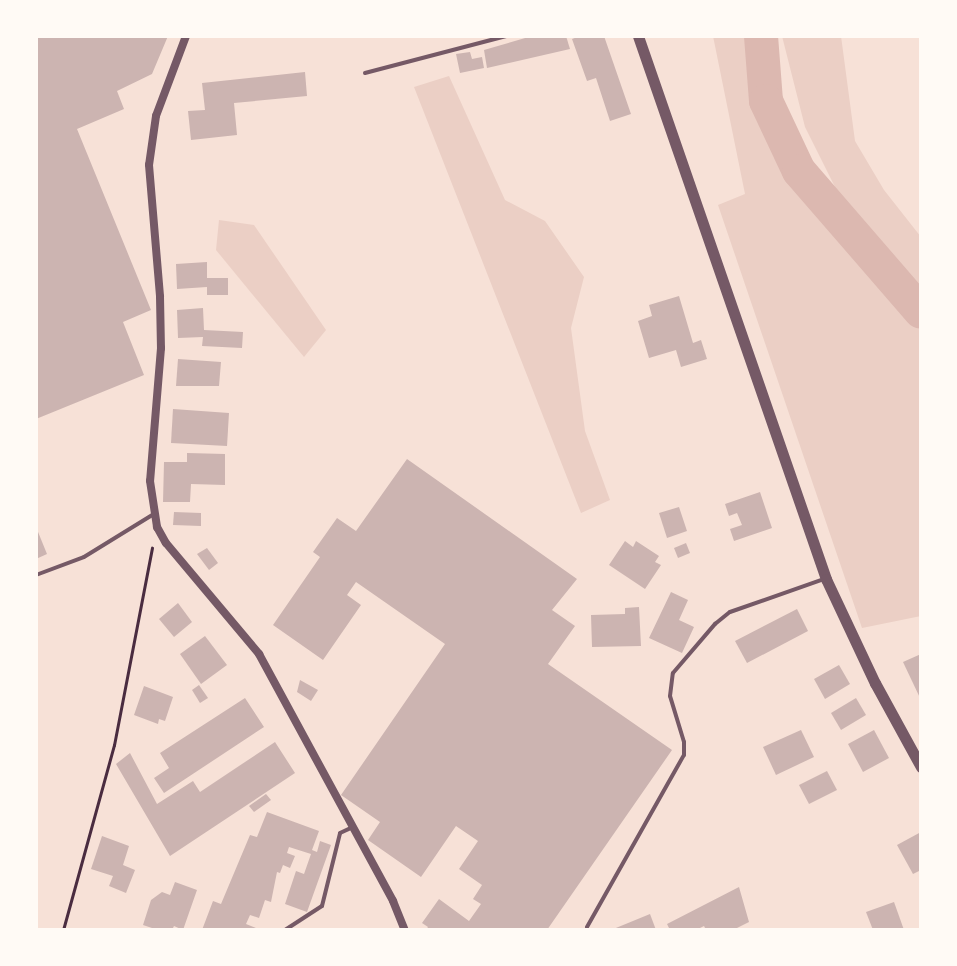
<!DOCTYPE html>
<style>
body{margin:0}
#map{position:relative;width:957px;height:966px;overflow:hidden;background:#f7e1d7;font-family:Helvetica,sans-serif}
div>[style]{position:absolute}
.green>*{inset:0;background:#ebcfc5}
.river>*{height:34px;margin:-17px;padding:0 17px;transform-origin:17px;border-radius:17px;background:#dcb8b0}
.building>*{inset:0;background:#ccb4b1}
.path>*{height:3px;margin:-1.5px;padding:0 1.5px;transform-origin:1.5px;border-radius:1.5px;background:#4a2c40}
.service>*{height:4px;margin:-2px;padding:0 2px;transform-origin:2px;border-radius:2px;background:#755966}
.minor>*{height:8px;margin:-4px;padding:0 4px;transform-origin:4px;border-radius:4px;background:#755966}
.tertiary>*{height:11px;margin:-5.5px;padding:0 5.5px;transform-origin:5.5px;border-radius:5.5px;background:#755966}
span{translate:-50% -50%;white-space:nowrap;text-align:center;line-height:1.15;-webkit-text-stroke:6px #fffaf5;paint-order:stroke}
.frame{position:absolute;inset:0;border:38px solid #fffaf5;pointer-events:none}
</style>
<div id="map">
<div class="green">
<div style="clip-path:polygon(713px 36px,746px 36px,762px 125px,786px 180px,921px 330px,921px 616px,862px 628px,718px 205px,745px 194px)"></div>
<div style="clip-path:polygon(782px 36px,841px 36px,855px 141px,884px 190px,921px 237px,921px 287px,846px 209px,805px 127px)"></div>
<div style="clip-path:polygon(449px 76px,505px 200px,545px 221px,584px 277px,571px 328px,585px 431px,610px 500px,581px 513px,414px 87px)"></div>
<div style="clip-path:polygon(219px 220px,254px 225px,326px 330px,304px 357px,216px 250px)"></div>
</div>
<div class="river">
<div style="left:761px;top:36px;width:65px;rotate:85.6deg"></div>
<div style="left:766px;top:101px;width:77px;rotate:64.8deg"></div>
<div style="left:799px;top:171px;width:186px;rotate:49.1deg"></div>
</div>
<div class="building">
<div style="clip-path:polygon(36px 36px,168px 36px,152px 74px,117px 91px,124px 109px,77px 129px,151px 310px,123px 322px,144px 375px,36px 419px)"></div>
<div style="clip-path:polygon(532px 36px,566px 36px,570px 49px,487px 68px,484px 50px)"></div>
<div style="clip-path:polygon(580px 36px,604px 36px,631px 114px,610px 121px,596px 78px,587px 81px,572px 39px)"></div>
<div style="clip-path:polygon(470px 52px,472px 59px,482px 57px,484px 68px,460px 73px,456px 54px)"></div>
<div style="clip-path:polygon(305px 72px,307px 96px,234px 103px,237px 135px,191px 140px,188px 111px,205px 110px,202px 83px)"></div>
<div style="clip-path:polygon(207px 262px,207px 278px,228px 278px,228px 295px,207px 295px,207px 287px,177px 289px,176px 264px)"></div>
<div style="clip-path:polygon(679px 296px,693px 343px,701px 340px,707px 359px,681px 367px,676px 350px,649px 358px,638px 321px,652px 316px,649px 305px)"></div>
<div style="clip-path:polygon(203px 308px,204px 330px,243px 332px,242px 348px,202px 346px,203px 337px,178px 338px,177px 310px)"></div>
<div style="clip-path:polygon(178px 359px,221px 362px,219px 386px,176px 386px)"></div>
<div style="clip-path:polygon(173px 409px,229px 413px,227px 446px,171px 443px)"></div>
<div style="clip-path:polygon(187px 453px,225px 454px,225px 485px,191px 484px,190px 502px,163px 502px,164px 462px,187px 462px)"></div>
<div style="clip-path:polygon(407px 459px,577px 579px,552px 610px,575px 626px,548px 664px,672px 750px,547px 930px,426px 930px,428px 927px,422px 923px,439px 899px,469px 921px,481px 904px,473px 899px,482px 885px,459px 869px,478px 841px,456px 826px,421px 877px,368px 840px,380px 822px,341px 795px,445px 644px,356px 582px,347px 595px,361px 605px,323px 660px,273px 625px,320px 557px,313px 552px,337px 518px,356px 531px)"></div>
<div style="clip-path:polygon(760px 492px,772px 528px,734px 541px,730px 529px,742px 525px,737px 513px,729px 516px,725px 504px)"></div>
<div style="clip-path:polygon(679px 507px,687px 531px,667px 538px,659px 513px)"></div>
<div style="clip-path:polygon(174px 512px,201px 513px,201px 526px,173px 525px)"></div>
<div style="clip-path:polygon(36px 527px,47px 554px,36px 559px)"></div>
<div style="clip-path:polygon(625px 541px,633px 547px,636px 541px,659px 556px,655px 562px,661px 565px,645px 589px,609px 565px)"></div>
<div style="clip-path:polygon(686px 543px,690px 553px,678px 558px,674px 548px)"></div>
<div style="clip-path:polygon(207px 548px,218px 563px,209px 570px,197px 554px)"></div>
<div style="clip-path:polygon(671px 592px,688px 600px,679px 620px,694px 627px,682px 653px,649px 638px)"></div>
<div style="clip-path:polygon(178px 603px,192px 622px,174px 637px,159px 619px)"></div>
<div style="clip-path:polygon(639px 607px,641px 646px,592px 647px,591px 615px,625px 614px,625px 608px)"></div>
<div style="clip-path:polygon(797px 609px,808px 631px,747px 663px,735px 641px)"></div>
<div style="clip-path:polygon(205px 636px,227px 665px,201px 684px,180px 654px)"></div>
<div style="clip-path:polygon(921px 654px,921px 700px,903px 662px)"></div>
<div style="clip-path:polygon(839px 665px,850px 684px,825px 699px,814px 679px)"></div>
<div style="clip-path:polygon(300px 680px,318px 690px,311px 701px,297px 692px)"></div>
<div style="clip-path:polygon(199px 685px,208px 698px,200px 703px,192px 690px)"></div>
<div style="clip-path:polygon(144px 686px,173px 697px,165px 721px,159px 719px,158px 724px,134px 715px)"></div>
<div style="clip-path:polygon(245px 698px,264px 727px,164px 793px,154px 778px,169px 768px,160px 753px)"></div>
<div style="clip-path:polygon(856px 698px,866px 715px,841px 730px,831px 713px)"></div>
<div style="clip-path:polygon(801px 730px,814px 757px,776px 775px,763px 747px)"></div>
<div style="clip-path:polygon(874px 730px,889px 758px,863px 772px,848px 744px)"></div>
<div style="clip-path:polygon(275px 742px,295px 773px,170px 856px,116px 764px,130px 753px,157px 804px,193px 781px,200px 792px)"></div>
<div style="clip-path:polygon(827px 771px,837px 790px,809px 804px,799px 785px)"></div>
<div style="clip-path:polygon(266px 794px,271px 800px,254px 812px,249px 806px)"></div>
<div style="clip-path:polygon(267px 812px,319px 831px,312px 850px,317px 852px,320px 841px,331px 845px,307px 912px,285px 904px,296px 871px,304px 874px,311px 854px,289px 847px,287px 853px,295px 856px,290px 868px,283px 865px,280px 873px,277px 872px,271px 902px,265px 900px,259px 918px,250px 915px,246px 924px,261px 930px,202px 930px,213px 901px,221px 904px,250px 835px,257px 837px)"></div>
<div style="clip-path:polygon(921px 832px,921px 870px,913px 874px,897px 845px)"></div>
<div style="clip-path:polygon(102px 836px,129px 846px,123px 865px,135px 870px,126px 893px,109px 886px,113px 876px,91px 869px)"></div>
<div style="clip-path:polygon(175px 882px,197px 890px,183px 930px,174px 926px,172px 930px,158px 930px,143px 925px,151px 900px,162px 892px,170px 895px)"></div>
<div style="clip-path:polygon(739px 887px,749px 922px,733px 930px,706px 930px,704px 926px,696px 930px,670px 930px,667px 924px)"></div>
<div style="clip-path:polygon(894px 902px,904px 930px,873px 930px,866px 912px)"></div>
<div style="clip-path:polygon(650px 914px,656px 930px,611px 930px)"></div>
</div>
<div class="path">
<div style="left:63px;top:930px;width:192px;rotate:-74.6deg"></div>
<div style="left:114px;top:745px;width:201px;rotate:-79.1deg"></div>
</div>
<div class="service">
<div style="left:365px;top:73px;width:146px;rotate:-14.7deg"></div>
<div style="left:36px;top:575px;width:51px;rotate:-20.6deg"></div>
<div style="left:84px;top:557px;width:82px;rotate:-31.6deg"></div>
<div style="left:587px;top:927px;width:197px;rotate:-60.6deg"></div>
<div style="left:684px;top:755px;width:13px;rotate:-90deg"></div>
<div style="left:684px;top:742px;width:48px;rotate:-106.9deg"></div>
<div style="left:670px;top:696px;width:23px;rotate:-83deg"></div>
<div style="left:673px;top:673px;width:65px;rotate:-49.4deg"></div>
<div style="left:715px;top:624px;width:19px;rotate:-39deg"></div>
<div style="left:730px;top:612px;width:100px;rotate:-19.3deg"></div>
<div style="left:285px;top:930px;width:44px;rotate:-33deg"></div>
<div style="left:322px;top:906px;width:75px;rotate:-76.1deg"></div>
<div style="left:340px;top:833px;width:14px;rotate:-25deg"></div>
</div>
<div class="minor">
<div style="left:186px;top:36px;width:85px;rotate:110.6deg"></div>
<div style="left:156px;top:116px;width:49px;rotate:98.1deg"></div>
<div style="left:149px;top:165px;width:132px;rotate:85.2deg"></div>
<div style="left:160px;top:297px;width:51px;rotate:88.9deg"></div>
<div style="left:161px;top:348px;width:133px;rotate:94.7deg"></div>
<div style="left:150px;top:481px;width:47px;rotate:81.3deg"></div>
<div style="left:157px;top:527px;width:18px;rotate:61deg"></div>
<div style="left:166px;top:543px;width:145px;rotate:50deg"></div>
<div style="left:259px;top:654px;width:281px;rotate:61.5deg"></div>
<div style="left:393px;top:901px;width:31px;rotate:68deg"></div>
</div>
<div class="tertiary">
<div style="left:638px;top:36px;width:575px;rotate:70.9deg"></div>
<div style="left:826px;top:579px;width:115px;rotate:64.8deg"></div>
<div style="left:875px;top:683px;width:96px;rotate:61.3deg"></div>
</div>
<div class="frame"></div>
</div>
